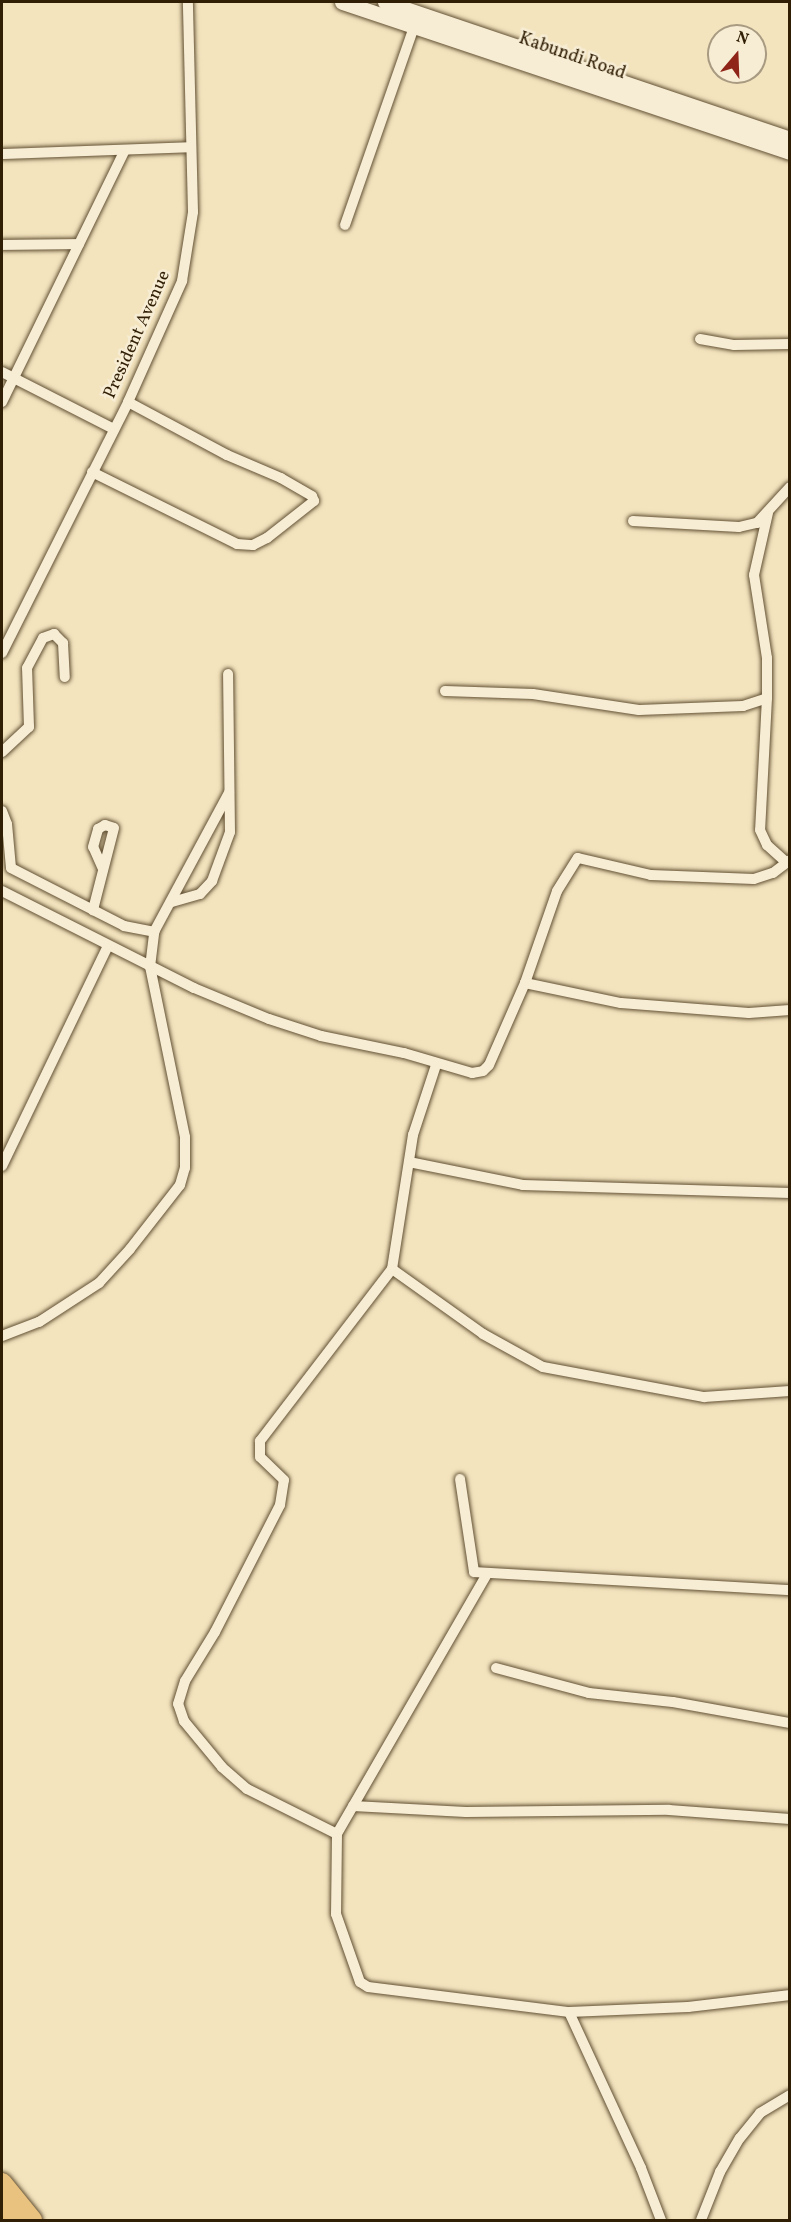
<!DOCTYPE html>
<style>
body{margin:0}
#map{position:relative;width:791px;height:2222px;overflow:hidden;background:#f3e4be;font-family:Vollkorn,serif}
div>[style]{position:absolute}
.roads{filter:drop-shadow(0 0 2px #625033) drop-shadow(0 0 2px #625033)}
.street>*{height:10px;margin:-5px;padding:0 5px;transform-origin:5px;border-radius:5px;background:#f7edd5}
.secondary>*{height:15px;margin:-7.5px;padding:0 7.5px;transform-origin:7.5px;border-radius:7.5px;background:#f7edd5}
.highway>*{height:20px;margin:-10px;padding:0 10px;transform-origin:10px;border-radius:10px;background:#eac27f}
span{translate:-50% -50%;white-space:nowrap;text-align:center;line-height:1.15;-webkit-text-stroke:5px #f7edd5;paint-order:stroke}
.street-label{font-size:18px;color:#311f05}
.frame{position:absolute;inset:0;border:3px solid #311f05;pointer-events:none}
.north{position:absolute;left:707px;top:24px;width:60px;height:60px;box-sizing:border-box;background:#f7edd5;border:2px solid #a89b82;border-radius:50%;rotate:19deg;font-size:16px;font-weight:700;line-height:24px;text-align:center;color:#311f05}
.north::after{content:'';display:block;margin:auto;width:21px;height:27px;background:#8f2418;clip-path:polygon(50% 0,100% 100%,50% 72%,0 100%)}
</style>
<div id="map">
<div class="roads">
<div class="street">
<div style="left:2px;top:154px;width:189px;rotate:-2.1deg"></div>
<div style="left:345px;top:225px;width:216px;rotate:-70.8deg"></div>
<div style="left:2px;top:245px;width:77px;rotate:-0.7deg"></div>
<div style="left:700px;top:339px;width:35px;rotate:10deg"></div>
<div style="left:734px;top:345px;width:56px;rotate:-1deg"></div>
<div style="left:2px;top:372px;width:126px;rotate:27deg"></div>
<div style="left:2px;top:402px;width:280px;rotate:-64deg"></div>
<div style="left:92px;top:472px;width:162px;rotate:26.4deg"></div>
<div style="left:237px;top:544px;width:16px;rotate:4deg"></div>
<div style="left:253px;top:545px;width:16px;rotate:-27deg"></div>
<div style="left:267px;top:538px;width:60px;rotate:-38.2deg"></div>
<div style="left:314px;top:501px;width:5px;rotate:-112deg"></div>
<div style="left:312px;top:496px;width:36px;rotate:-150deg"></div>
<div style="left:281px;top:478px;width:59px;rotate:-156.9deg"></div>
<div style="left:227px;top:455px;width:112px;rotate:-151.8deg"></div>
<div style="left:633px;top:521px;width:106px;rotate:3.2deg"></div>
<div style="left:739px;top:527px;width:18px;rotate:-13deg"></div>
<div style="left:757px;top:523px;width:49px;rotate:-47.5deg"></div>
<div style="left:2px;top:653px;width:281px;rotate:-63.3deg"></div>
<div style="left:128px;top:402px;width:133px;rotate:-65.9deg"></div>
<div style="left:182px;top:281px;width:70px;rotate:-80.9deg"></div>
<div style="left:193px;top:212px;width:210px;rotate:-91.4deg"></div>
<div style="left:445px;top:691px;width:88px;rotate:2deg"></div>
<div style="left:533px;top:694px;width:107px;rotate:8.6deg"></div>
<div style="left:639px;top:710px;width:104px;rotate:-2.2deg"></div>
<div style="left:743px;top:706px;width:25px;rotate:-18deg"></div>
<div style="left:767px;top:698px;width:40px;rotate:-90deg"></div>
<div style="left:767px;top:658px;width:84px;rotate:-98.9deg"></div>
<div style="left:754px;top:575px;width:64px;rotate:-77.3deg"></div>
<div style="left:767px;top:698px;width:132px;rotate:93deg"></div>
<div style="left:760px;top:830px;width:17px;rotate:65deg"></div>
<div style="left:767px;top:845px;width:25px;rotate:42deg"></div>
<div style="left:2px;top:752px;width:37px;rotate:-43deg"></div>
<div style="left:29px;top:727px;width:59px;rotate:-91.9deg"></div>
<div style="left:27px;top:668px;width:34px;rotate:-62deg"></div>
<div style="left:43px;top:638px;width:12px;rotate:-20deg"></div>
<div style="left:54px;top:634px;width:13px;rotate:45deg"></div>
<div style="left:63px;top:643px;width:34px;rotate:87deg"></div>
<div style="left:2px;top:811px;width:14px;rotate:69deg"></div>
<div style="left:7px;top:824px;width:44px;rotate:84.8deg"></div>
<div style="left:11px;top:868px;width:92px;rotate:27.1deg"></div>
<div style="left:103px;top:869px;width:24px;rotate:-114deg"></div>
<div style="left:93px;top:847px;width:19px;rotate:-74deg"></div>
<div style="left:98px;top:829px;width:8px;rotate:-30deg"></div>
<div style="left:105px;top:825px;width:9px;rotate:18deg"></div>
<div style="left:114px;top:828px;width:85px;rotate:104.4deg"></div>
<div style="left:93px;top:910px;width:35px;rotate:27deg"></div>
<div style="left:124px;top:926px;width:31px;rotate:11deg"></div>
<div style="left:2px;top:891px;width:215px;rotate:26.8deg"></div>
<div style="left:194px;top:988px;width:81px;rotate:22.5deg"></div>
<div style="left:269px;top:1019px;width:55px;rotate:18.1deg"></div>
<div style="left:321px;top:1036px;width:85px;rotate:11.6deg"></div>
<div style="left:404px;top:1053px;width:71px;rotate:16.4deg"></div>
<div style="left:472px;top:1073px;width:11px;rotate:-10deg"></div>
<div style="left:483px;top:1071px;width:8px;rotate:-45deg"></div>
<div style="left:489px;top:1065px;width:90px;rotate:-66.3deg"></div>
<div style="left:525px;top:983px;width:98px;rotate:11.8deg"></div>
<div style="left:621px;top:1003px;width:128px;rotate:4.5deg"></div>
<div style="left:749px;top:1013px;width:41px;rotate:-4.2deg"></div>
<div style="left:172px;top:902px;width:29px;rotate:-16deg"></div>
<div style="left:200px;top:894px;width:18px;rotate:-47deg"></div>
<div style="left:212px;top:881px;width:52px;rotate:-69.8deg"></div>
<div style="left:230px;top:832px;width:158px;rotate:-90.7deg"></div>
<div style="left:525px;top:983px;width:97px;rotate:-70.8deg"></div>
<div style="left:557px;top:891px;width:39px;rotate:-58deg"></div>
<div style="left:578px;top:858px;width:75px;rotate:13.1deg"></div>
<div style="left:651px;top:875px;width:103px;rotate:2.2deg"></div>
<div style="left:754px;top:879px;width:20px;rotate:-18deg"></div>
<div style="left:773px;top:873px;width:21px;rotate:-37deg"></div>
<div style="left:409px;top:1162px;width:116px;rotate:11.4deg"></div>
<div style="left:523px;top:1185px;width:267px;rotate:1.7deg"></div>
<div style="left:2px;top:1166px;width:244px;rotate:-64.3deg"></div>
<div style="left:392px;top:1269px;width:112px;rotate:35.5deg"></div>
<div style="left:483px;top:1334px;width:68px;rotate:28.8deg"></div>
<div style="left:543px;top:1367px;width:164px;rotate:10.6deg"></div>
<div style="left:704px;top:1397px;width:86px;rotate:-4deg"></div>
<div style="left:2px;top:1336px;width:40px;rotate:-21deg"></div>
<div style="left:39px;top:1322px;width:72px;rotate:-33deg"></div>
<div style="left:99px;top:1283px;width:46px;rotate:-47.6deg"></div>
<div style="left:130px;top:1249px;width:81px;rotate:-52deg"></div>
<div style="left:180px;top:1185px;width:18px;rotate:-74deg"></div>
<div style="left:185px;top:1168px;width:31px;rotate:-90deg"></div>
<div style="left:185px;top:1137px;width:174px;rotate:-101.6deg"></div>
<div style="left:150px;top:967px;width:35px;rotate:-83deg"></div>
<div style="left:154px;top:932px;width:158px;rotate:-61.7deg"></div>
<div style="left:460px;top:1479px;width:94px;rotate:81.4deg"></div>
<div style="left:474px;top:1572px;width:317px;rotate:3.3deg"></div>
<div style="left:487px;top:1574px;width:300px;rotate:120deg"></div>
<div style="left:337px;top:1834px;width:80px;rotate:90.7deg"></div>
<div style="left:336px;top:1914px;width:72px;rotate:70.6deg"></div>
<div style="left:360px;top:1982px;width:9px;rotate:32deg"></div>
<div style="left:368px;top:1987px;width:203px;rotate:7.1deg"></div>
<div style="left:569px;top:2012px;width:119px;rotate:-2.4deg"></div>
<div style="left:688px;top:2007px;width:103px;rotate:-6.7deg"></div>
<div style="left:496px;top:1668px;width:96px;rotate:15deg"></div>
<div style="left:589px;top:1693px;width:84px;rotate:6.1deg"></div>
<div style="left:673px;top:1702px;width:119px;rotate:10.2deg"></div>
<div style="left:353px;top:1806px;width:113px;rotate:3deg"></div>
<div style="left:466px;top:1812px;width:203px;rotate:-0.6deg"></div>
<div style="left:669px;top:1810px;width:121px;rotate:4.3deg"></div>
<div style="left:337px;top:1834px;width:101px;rotate:-153.4deg"></div>
<div style="left:247px;top:1789px;width:33px;rotate:-139deg"></div>
<div style="left:222px;top:1767px;width:60px;rotate:-129.6deg"></div>
<div style="left:184px;top:1721px;width:18px;rotate:-109deg"></div>
<div style="left:178px;top:1704px;width:24px;rotate:-73deg"></div>
<div style="left:185px;top:1681px;width:57px;rotate:-58.5deg"></div>
<div style="left:215px;top:1632px;width:143px;rotate:-62.9deg"></div>
<div style="left:280px;top:1505px;width:25px;rotate:-81deg"></div>
<div style="left:284px;top:1480px;width:33px;rotate:-136deg"></div>
<div style="left:260px;top:1457px;width:16px;rotate:-90deg"></div>
<div style="left:260px;top:1441px;width:217px;rotate:-52.5deg"></div>
<div style="left:392px;top:1269px;width:136px;rotate:-81.1deg"></div>
<div style="left:413px;top:1135px;width:74px;rotate:-71.8deg"></div>
<div style="left:569px;top:2012px;width:172px;rotate:65.2deg"></div>
<div style="left:641px;top:2168px;width:56px;rotate:69deg"></div>
<div style="left:701px;top:2220px;width:52px;rotate:-68.4deg"></div>
<div style="left:720px;top:2172px;width:39px;rotate:-60deg"></div>
<div style="left:740px;top:2138px;width:32px;rotate:-51deg"></div>
<div style="left:760px;top:2113px;width:35px;rotate:-31deg"></div>
</div>
<div class="secondary">
<div style="left:342px;top:2px;width:472px;rotate:18.5deg"></div>
<div style="left:385px;top:2px;width:428px;rotate:18.7deg"></div>
</div>
<div class="highway">
<div style="left:2px;top:2183px;width:48px;rotate:51deg"></div>
<div style="left:2px;top:2203px;width:20px;rotate:57deg"></div>
</div>
</div>
<div class="street-label">
<span style="left:572px;top:57px;rotate:19deg">Kabundi Road</span>
<span style="left:138px;top:335px;rotate:-66deg">President Avenue</span>
</div>
<div class="frame"></div>
<div class="north">N</div>
</div>
